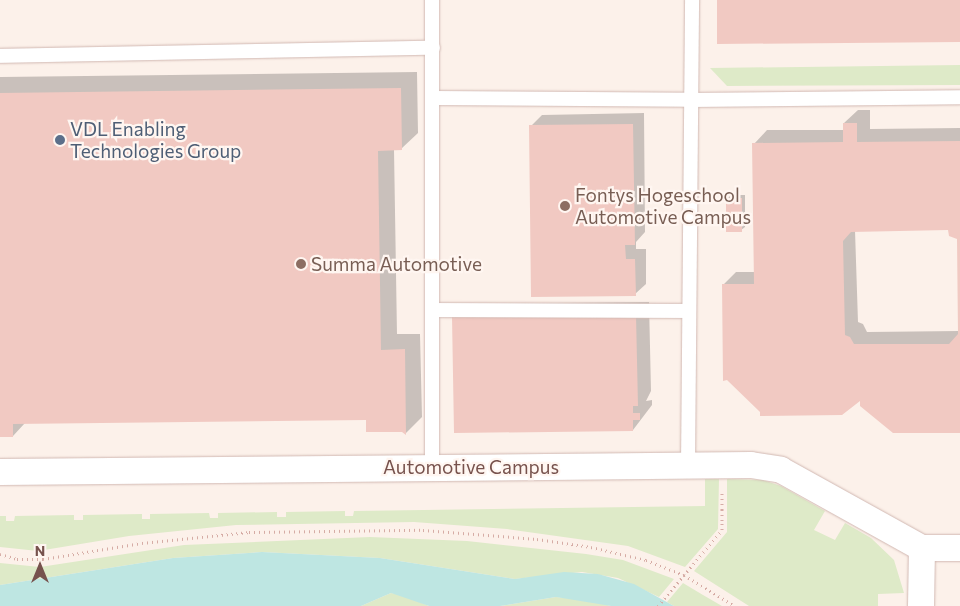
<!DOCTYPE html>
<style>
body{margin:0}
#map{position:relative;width:960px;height:606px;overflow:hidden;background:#fcf1ea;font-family:Commissioner,sans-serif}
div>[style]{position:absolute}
.green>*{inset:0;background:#deeac8}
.water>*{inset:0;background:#bee6e2}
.shadow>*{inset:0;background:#0003}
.building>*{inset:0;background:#f1c9c2}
.path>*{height:3px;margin-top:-1.5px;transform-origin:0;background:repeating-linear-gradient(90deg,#d6aca5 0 1px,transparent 0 5px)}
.roads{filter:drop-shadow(0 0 1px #d1b8b2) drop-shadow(0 0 1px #d1b8b2)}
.lane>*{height:14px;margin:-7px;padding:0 7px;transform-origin:7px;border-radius:7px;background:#fff}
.street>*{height:26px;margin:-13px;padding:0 13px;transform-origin:13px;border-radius:13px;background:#fff}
.dots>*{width:14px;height:14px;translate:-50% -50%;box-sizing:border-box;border:2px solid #fff6f1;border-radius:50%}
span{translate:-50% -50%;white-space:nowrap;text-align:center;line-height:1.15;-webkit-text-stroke:4.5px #fff6f1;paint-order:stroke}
.service-label{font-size:19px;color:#4e5e75}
.left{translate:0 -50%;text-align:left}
.education-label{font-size:19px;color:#785e54}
.street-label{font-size:19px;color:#77524d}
.north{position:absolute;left:15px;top:541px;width:50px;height:50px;-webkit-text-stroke:4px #fff6f1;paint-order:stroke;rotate:0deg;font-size:14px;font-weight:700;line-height:20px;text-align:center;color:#77524d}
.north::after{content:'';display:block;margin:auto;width:18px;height:22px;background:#77524d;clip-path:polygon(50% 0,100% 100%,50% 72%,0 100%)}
</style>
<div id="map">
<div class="green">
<div style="clip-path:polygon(960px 65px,960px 85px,727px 86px,710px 68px)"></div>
<div style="clip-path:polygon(705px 479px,719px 479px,718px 529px,685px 567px,628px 546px,507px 529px,414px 522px,236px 525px,129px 536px,38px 551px,0 547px,0 516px,6px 516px,6px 521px,14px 521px,15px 516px,74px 515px,74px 520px,83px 520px,83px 515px,142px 514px,142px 519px,150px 519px,150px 514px,209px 513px,210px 518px,218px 518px,218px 513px,277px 512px,277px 517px,286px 517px,286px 512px,345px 511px,345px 516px,353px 516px,354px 511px,705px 506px)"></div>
<div style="clip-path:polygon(727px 479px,763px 480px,781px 486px,825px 511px,814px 530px,835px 540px,845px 523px,871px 538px,894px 560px,904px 593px,878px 594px,878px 606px,749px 606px,694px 571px,727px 532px)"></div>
<div style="clip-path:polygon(370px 537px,467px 541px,586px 554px,623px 560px,674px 579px,659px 597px,618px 578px,582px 572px,515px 579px,380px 558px,262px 552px,173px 558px,0 585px,0 563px,40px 567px,184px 545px)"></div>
<div style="clip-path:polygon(683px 583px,703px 595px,722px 606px,674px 606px,667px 602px)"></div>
<div style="clip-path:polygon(391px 593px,403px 595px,429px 606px,361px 606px)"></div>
<div style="clip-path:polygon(556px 597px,588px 600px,611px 606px,500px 606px)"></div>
</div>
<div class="water">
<div style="clip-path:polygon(262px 552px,380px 558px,515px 579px,564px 572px,598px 574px,634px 584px,674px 606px,611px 606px,556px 597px,500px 606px,429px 606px,391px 593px,361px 606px,0 606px,0 585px,173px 558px)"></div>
</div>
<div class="shadow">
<div style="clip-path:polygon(417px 72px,418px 133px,401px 149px,394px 149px,397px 334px,420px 334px,422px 417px,406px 433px,367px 419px,25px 423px,13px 436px,0 436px,0 77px)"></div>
<div style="clip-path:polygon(evenodd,858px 110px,870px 110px,870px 129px,960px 128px,960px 431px,861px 399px,723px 285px,736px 272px,755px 272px,754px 144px,767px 130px,845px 130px,844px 123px,858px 110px,949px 229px,958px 238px,959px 331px,867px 332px,863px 324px,858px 322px,855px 230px,949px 229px)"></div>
<div style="clip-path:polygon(644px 113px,645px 232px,636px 242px,636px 249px,646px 249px,646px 284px,635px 294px,531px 126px,542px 115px)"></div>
<div style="clip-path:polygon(731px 195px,745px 195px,745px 227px,741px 230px,727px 199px)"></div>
<div style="clip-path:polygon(649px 302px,651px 391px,646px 401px,652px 400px,652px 405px,633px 430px,454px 318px,467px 304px)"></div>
</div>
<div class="building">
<div style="clip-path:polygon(717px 0,960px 0,960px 42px,717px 44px)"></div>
<div style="clip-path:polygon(401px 88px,402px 150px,378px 151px,381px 350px,405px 349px,406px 435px,402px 432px,366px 432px,366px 420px,13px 424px,13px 437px,0 437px,0 93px)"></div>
<div style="clip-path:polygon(evenodd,843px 123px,857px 123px,857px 142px,960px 141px,960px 433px,893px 433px,860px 406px,860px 401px,842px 415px,760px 416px,760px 412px,727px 380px,723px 381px,722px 284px,754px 284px,752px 143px,843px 142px,843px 123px,948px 230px,949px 236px,957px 239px,958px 334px,949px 344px,854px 344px,850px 337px,845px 335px,843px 241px,851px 232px,948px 230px)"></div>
<div style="clip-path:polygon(633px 124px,635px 245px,625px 245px,626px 259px,635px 259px,636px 296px,531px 297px,529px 125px)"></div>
<div style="clip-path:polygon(726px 198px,742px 198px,742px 232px,726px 232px)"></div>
<div style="clip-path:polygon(636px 315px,638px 406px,633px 406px,633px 413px,640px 413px,640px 420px,633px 420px,633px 431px,454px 433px,452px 317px)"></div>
</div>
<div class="path">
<div style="left:0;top:554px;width:18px;rotate:16deg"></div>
<div style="left:17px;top:559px;width:26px"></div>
<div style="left:43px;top:559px;width:100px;rotate:-9.2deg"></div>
<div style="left:142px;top:543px;width:108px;rotate:-5.9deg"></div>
<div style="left:249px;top:532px;width:174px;rotate:-0.7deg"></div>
<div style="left:423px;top:530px;width:114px;rotate:4.5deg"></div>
<div style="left:537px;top:539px;width:55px;rotate:8.4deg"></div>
<div style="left:591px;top:547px;width:57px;rotate:13.3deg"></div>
<div style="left:646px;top:560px;width:41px;rotate:21.5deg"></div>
<div style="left:684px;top:575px;width:60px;rotate:31.3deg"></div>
<div style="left:658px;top:606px;width:99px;rotate:-49.9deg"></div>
<div style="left:722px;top:530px;width:37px;rotate:-90deg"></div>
</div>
<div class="roads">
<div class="lane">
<div style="left:432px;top:0;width:467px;rotate:90deg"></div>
<div style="left:0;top:56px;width:433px;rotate:-1.1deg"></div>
<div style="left:434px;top:98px;width:257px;rotate:0.4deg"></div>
<div style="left:691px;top:100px;width:269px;rotate:-0.6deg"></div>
<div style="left:434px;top:310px;width:254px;rotate:0.2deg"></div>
<div style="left:688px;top:466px;width:466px;rotate:-89.5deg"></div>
</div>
<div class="street">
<div style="left:0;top:472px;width:751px;rotate:-0.53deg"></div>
<div style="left:751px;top:465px;width:30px;rotate:9deg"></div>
<div style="left:781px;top:470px;width:161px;rotate:29deg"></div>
<div style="left:922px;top:548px;width:38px"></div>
<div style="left:921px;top:606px;width:58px;rotate:-89deg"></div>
</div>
</div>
<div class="dots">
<div style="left:60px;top:140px;background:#5c6f8a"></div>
<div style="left:565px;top:206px;background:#8d6e63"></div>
<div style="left:301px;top:264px;background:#8d6e63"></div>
</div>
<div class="service-label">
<span class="left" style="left:70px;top:140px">VDL Enabling<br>Technologies Group</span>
</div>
<div class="education-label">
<span class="left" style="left:575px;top:206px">Fontys Hogeschool<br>Automotive Campus</span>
<span class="left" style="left:311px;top:264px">Summa Automotive</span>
</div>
<div class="street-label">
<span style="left:471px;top:467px">Automotive Campus</span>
</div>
<div class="north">N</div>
</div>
